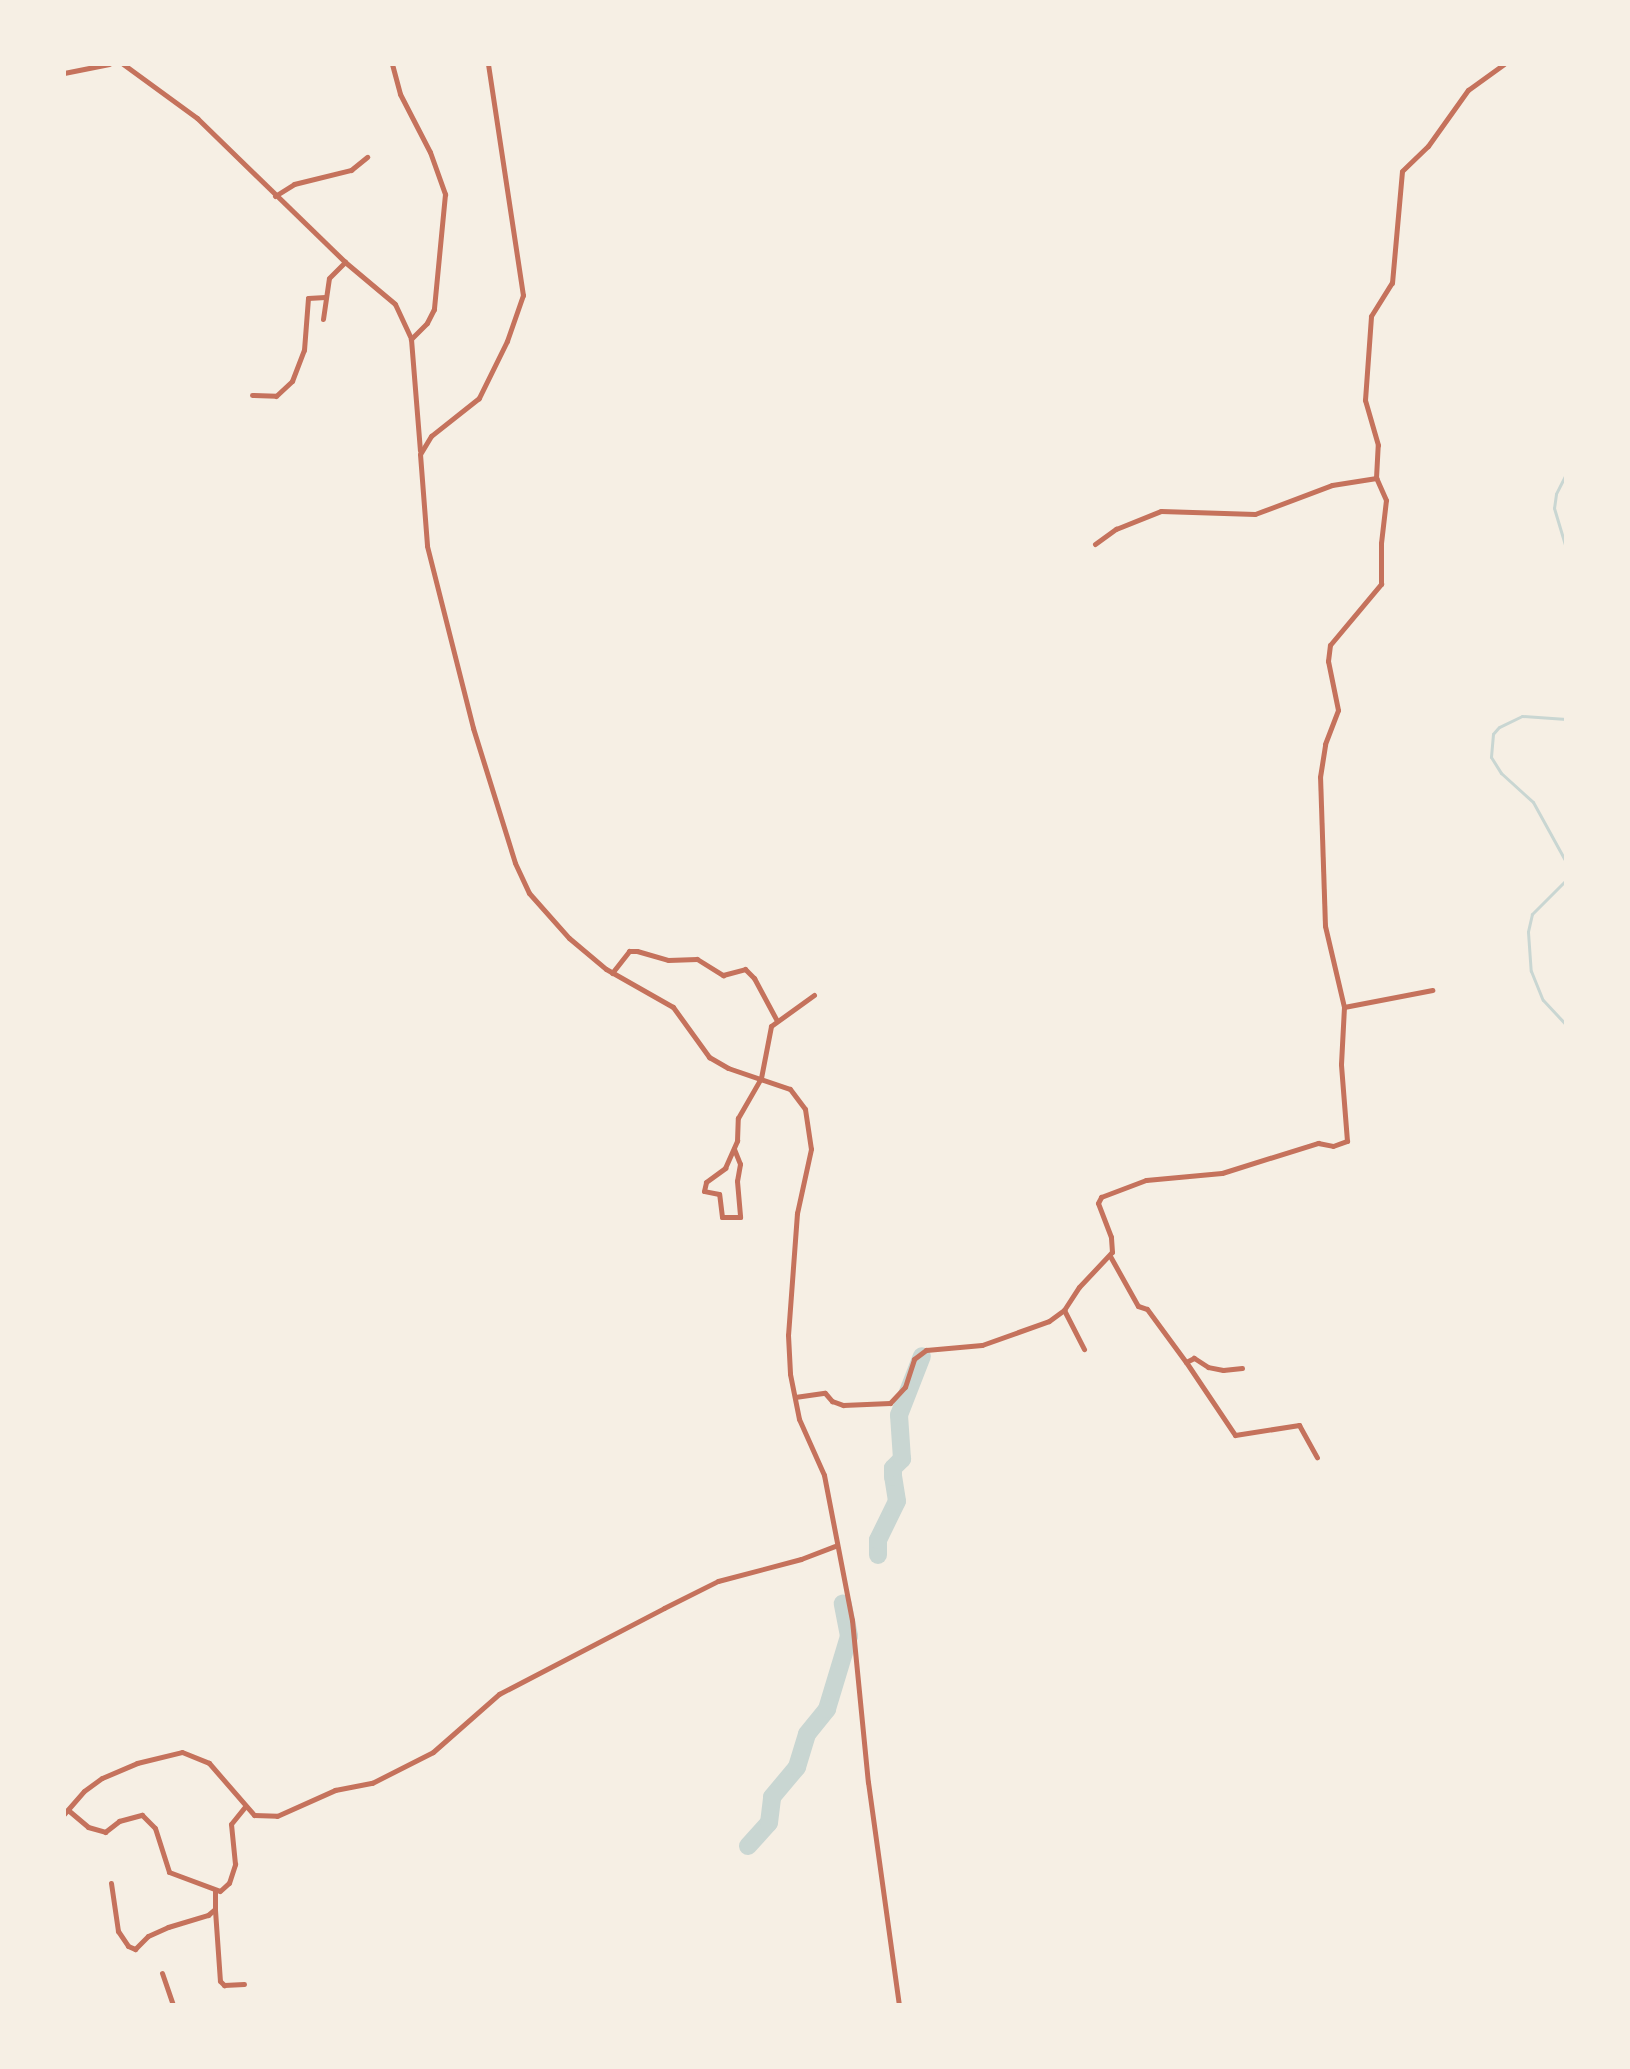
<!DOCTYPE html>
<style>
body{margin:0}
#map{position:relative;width:1630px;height:2069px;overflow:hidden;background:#f6efe4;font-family:Figtree,sans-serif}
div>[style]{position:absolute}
.stream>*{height:3px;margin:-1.5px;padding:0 1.5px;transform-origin:1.5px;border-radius:1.5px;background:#c9d6d2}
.river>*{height:18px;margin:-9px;padding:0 9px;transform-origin:9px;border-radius:9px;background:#c9d6d2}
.minor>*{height:5px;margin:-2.5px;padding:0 2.5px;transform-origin:2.5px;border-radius:2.5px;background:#c5725c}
span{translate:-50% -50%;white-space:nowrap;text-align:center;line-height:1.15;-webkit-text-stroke:8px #f6efe4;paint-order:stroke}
.frame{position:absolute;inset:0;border:66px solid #f6efe4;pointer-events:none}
</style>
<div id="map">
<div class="stream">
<div style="left:1566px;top:474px;width:22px;rotate:117deg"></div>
<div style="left:1556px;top:494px;width:14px;rotate:98deg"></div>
<div style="left:1554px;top:508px;width:42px;rotate:73.3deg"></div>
<div style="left:1566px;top:719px;width:44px;rotate:-176.1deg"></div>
<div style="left:1522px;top:716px;width:25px;rotate:154deg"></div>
<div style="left:1499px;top:727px;width:9px;rotate:131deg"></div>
<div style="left:1493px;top:734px;width:23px;rotate:95deg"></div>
<div style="left:1491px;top:757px;width:19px;rotate:58deg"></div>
<div style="left:1501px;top:773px;width:43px;rotate:42.2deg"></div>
<div style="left:1533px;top:802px;width:68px;rotate:61.2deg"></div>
<div style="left:1566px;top:873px;width:8px;rotate:97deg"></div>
<div style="left:1565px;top:881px;width:47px;rotate:135deg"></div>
<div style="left:1532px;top:914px;width:18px;rotate:103deg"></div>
<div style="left:1528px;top:932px;width:39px;rotate:86deg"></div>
<div style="left:1531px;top:971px;width:31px;rotate:68deg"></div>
<div style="left:1543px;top:1000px;width:34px;rotate:47deg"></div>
</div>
<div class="river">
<div style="left:878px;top:1555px;width:15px;rotate:-90deg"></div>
<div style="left:878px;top:1540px;width:43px;rotate:-64deg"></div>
<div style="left:897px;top:1501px;width:24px;rotate:-99deg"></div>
<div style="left:893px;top:1477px;width:9px;rotate:-90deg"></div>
<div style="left:893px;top:1468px;width:13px;rotate:-45deg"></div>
<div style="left:902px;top:1459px;width:44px;rotate:-93.9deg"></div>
<div style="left:899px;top:1415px;width:63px;rotate:-68.7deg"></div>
<div style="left:748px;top:1846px;width:31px;rotate:-48deg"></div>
<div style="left:769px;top:1823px;width:26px;rotate:-83deg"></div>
<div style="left:772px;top:1797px;width:39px;rotate:-50deg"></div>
<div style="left:797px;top:1767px;width:34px;rotate:-73deg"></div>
<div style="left:807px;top:1734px;width:32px;rotate:-51deg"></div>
<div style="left:827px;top:1709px;width:76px;rotate:-73.2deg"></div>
<div style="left:849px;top:1636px;width:33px;rotate:-101deg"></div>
</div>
<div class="minor">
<div style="left:123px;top:64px;width:92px;rotate:36.1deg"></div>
<div style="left:197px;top:118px;width:206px;rotate:44.2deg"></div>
<div style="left:345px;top:262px;width:65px;rotate:40deg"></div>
<div style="left:395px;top:304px;width:38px;rotate:65deg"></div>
<div style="left:411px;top:339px;width:112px;rotate:85.4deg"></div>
<div style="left:392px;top:64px;width:31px;rotate:75deg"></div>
<div style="left:400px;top:94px;width:65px;rotate:62.7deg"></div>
<div style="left:430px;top:152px;width:45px;rotate:70.3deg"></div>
<div style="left:445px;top:194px;width:116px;rotate:95.5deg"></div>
<div style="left:434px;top:309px;width:16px;rotate:117deg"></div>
<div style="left:427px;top:323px;width:23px;rotate:135deg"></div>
<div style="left:488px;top:64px;width:234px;rotate:81.4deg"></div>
<div style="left:523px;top:295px;width:49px;rotate:109.2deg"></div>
<div style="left:507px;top:341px;width:64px;rotate:116.2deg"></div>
<div style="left:479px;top:398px;width:61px;rotate:141.6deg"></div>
<div style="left:431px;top:436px;width:21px;rotate:121deg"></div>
<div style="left:420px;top:454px;width:92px;rotate:85.6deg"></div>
<div style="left:427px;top:546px;width:188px;rotate:75.8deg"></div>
<div style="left:473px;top:728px;width:141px;rotate:72.7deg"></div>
<div style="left:515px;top:863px;width:33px;rotate:65deg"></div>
<div style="left:529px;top:893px;width:60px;rotate:48.4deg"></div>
<div style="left:569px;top:938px;width:48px;rotate:40deg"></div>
<div style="left:606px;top:969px;width:77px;rotate:29.6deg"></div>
<div style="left:673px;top:1007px;width:62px;rotate:54.2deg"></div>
<div style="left:709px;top:1057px;width:22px;rotate:30deg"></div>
<div style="left:728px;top:1068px;width:65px;rotate:18.7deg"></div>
<div style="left:790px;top:1089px;width:25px;rotate:53deg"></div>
<div style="left:805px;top:1109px;width:40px;rotate:81.5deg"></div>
<div style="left:811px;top:1149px;width:66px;rotate:102.3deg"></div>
<div style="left:797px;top:1213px;width:122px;rotate:94.2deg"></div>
<div style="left:788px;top:1335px;width:39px;rotate:87deg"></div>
<div style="left:790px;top:1374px;width:46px;rotate:78.7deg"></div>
<div style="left:799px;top:1419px;width:61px;rotate:65.9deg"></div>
<div style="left:824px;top:1475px;width:148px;rotate:79.1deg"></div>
<div style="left:852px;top:1620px;width:163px;rotate:84.4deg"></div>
<div style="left:868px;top:1782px;width:225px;rotate:82.1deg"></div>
<div style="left:64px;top:73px;width:46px;rotate:-11.3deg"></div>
<div style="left:275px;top:196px;width:22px;rotate:-32deg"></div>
<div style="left:294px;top:184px;width:59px;rotate:-13.8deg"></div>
<div style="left:351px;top:170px;width:21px;rotate:-39deg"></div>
<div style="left:323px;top:319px;width:41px;rotate:-81.7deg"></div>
<div style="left:329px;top:278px;width:23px;rotate:-45deg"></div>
<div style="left:252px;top:395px;width:24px;rotate:2deg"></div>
<div style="left:276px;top:396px;width:22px;rotate:-43deg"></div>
<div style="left:292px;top:381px;width:33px;rotate:-69deg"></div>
<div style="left:304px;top:350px;width:52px;rotate:-85.6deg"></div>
<div style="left:308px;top:298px;width:17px;rotate:-3deg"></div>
<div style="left:1095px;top:544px;width:26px;rotate:-36deg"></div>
<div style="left:1116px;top:529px;width:48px;rotate:-21.8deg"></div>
<div style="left:1161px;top:511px;width:94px;rotate:1.8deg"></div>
<div style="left:1255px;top:514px;width:82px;rotate:-20.6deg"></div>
<div style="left:1332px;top:485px;width:45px;rotate:-9deg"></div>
<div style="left:612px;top:973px;width:28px;rotate:-52deg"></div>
<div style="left:629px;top:951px;width:8px"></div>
<div style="left:637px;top:951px;width:32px;rotate:16deg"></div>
<div style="left:668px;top:960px;width:29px;rotate:-2deg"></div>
<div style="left:697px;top:959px;width:31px;rotate:32deg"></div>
<div style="left:723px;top:975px;width:23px;rotate:-15deg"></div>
<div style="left:745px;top:969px;width:13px;rotate:45deg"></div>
<div style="left:754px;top:978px;width:47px;rotate:61.8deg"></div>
<div style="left:1344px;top:1007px;width:90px;rotate:-10.9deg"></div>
<div style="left:734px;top:1149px;width:16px;rotate:68deg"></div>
<div style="left:740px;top:1164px;width:17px;rotate:100deg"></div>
<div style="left:737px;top:1181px;width:36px;rotate:85deg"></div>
<div style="left:740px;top:1217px;width:18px;rotate:180deg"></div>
<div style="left:722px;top:1217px;width:23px;rotate:-97deg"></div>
<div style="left:719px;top:1194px;width:15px;rotate:-169deg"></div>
<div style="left:704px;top:1191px;width:9px;rotate:-77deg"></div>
<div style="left:706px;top:1182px;width:24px;rotate:-36deg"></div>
<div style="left:725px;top:1168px;width:30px;rotate:-66deg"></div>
<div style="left:737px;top:1141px;width:23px;rotate:-88deg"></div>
<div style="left:738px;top:1118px;width:46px;rotate:-60.1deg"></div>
<div style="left:761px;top:1078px;width:53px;rotate:-79.1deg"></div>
<div style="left:771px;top:1026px;width:53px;rotate:-35.8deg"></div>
<div style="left:1110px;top:1256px;width:57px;rotate:60.8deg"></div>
<div style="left:1138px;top:1306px;width:9px;rotate:18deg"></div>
<div style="left:1147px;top:1309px;width:66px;rotate:53.7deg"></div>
<div style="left:1064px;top:1310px;width:44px;rotate:62.9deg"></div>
<div style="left:1242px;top:1368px;width:19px;rotate:174deg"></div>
<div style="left:1223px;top:1370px;width:15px;rotate:-169deg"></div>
<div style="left:1208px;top:1367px;width:17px;rotate:-147deg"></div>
<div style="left:1194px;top:1358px;width:9px;rotate:153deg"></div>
<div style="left:1186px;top:1362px;width:88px;rotate:56.1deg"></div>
<div style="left:1235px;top:1435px;width:65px;rotate:-8.9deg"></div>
<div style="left:1299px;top:1425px;width:37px;rotate:61deg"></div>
<div style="left:795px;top:1397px;width:30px;rotate:-8deg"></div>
<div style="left:825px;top:1393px;width:11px;rotate:49deg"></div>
<div style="left:832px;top:1401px;width:12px;rotate:20deg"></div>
<div style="left:843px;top:1405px;width:47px;rotate:-2.4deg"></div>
<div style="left:890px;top:1403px;width:22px;rotate:-47deg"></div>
<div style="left:905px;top:1387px;width:29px;rotate:-72deg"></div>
<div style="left:914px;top:1359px;width:15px;rotate:-37deg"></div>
<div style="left:926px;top:1350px;width:56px;rotate:-5.1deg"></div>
<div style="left:982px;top:1345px;width:71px;rotate:-19.7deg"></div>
<div style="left:1049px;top:1321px;width:19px;rotate:-36deg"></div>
<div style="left:1064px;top:1310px;width:27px;rotate:-57deg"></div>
<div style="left:1079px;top:1287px;width:48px;rotate:-46.7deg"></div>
<div style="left:1112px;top:1252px;width:15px;rotate:-94deg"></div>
<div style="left:1111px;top:1237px;width:36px;rotate:-111deg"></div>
<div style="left:1098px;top:1203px;width:7px;rotate:-63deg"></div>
<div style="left:1101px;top:1197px;width:48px;rotate:-20.7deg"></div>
<div style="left:1146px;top:1180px;width:76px;rotate:-5.3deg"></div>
<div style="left:1222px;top:1173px;width:101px;rotate:-17.4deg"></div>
<div style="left:1318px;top:1143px;width:15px;rotate:11deg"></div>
<div style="left:1333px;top:1146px;width:15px;rotate:-20deg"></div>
<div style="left:1347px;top:1141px;width:77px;rotate:-94.5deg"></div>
<div style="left:1341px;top:1064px;width:57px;rotate:-87deg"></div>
<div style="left:1344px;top:1007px;width:83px;rotate:-103.2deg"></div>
<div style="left:1325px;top:926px;width:149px;rotate:-91.9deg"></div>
<div style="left:1320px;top:777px;width:33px;rotate:-81deg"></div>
<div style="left:1325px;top:744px;width:36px;rotate:-69deg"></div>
<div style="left:1338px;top:710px;width:50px;rotate:-101.5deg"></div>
<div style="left:1328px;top:661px;width:16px;rotate:-83deg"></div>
<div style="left:1330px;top:645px;width:80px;rotate:-50.1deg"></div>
<div style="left:1381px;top:584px;width:41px;rotate:-90deg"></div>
<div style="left:1381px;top:543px;width:43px;rotate:-83.4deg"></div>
<div style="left:1386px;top:500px;width:24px;rotate:-114deg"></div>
<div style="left:1376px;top:478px;width:33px;rotate:-87deg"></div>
<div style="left:1378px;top:445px;width:47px;rotate:-106.1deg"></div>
<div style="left:1365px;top:400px;width:84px;rotate:-85.9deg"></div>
<div style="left:1371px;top:316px;width:39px;rotate:-58deg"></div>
<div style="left:1392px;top:283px;width:112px;rotate:-84.9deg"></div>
<div style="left:1402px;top:171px;width:36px;rotate:-44deg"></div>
<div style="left:1428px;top:146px;width:69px;rotate:-54.5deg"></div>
<div style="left:1468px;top:90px;width:44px;rotate:-35.8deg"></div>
<div style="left:68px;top:1810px;width:26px;rotate:40deg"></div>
<div style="left:88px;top:1827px;width:18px;rotate:16deg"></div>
<div style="left:105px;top:1832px;width:18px;rotate:-38deg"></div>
<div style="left:119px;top:1821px;width:24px;rotate:-15deg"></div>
<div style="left:142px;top:1815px;width:18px;rotate:45deg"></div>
<div style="left:155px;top:1828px;width:46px;rotate:72.3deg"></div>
<div style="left:169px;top:1872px;width:54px;rotate:20.4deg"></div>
<div style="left:220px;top:1891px;width:12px;rotate:-42deg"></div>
<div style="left:229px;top:1883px;width:20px;rotate:-72deg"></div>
<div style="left:235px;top:1864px;width:40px;rotate:-95.7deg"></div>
<div style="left:231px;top:1824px;width:22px;rotate:-51deg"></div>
<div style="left:64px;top:1814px;width:30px;rotate:-49deg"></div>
<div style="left:84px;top:1791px;width:22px;rotate:-36deg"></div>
<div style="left:102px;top:1778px;width:38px;rotate:-23deg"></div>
<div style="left:137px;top:1763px;width:46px;rotate:-13.7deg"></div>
<div style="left:182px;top:1752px;width:29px;rotate:22deg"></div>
<div style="left:209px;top:1763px;width:69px;rotate:49.1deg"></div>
<div style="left:254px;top:1815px;width:23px;rotate:2deg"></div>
<div style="left:277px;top:1816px;width:64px;rotate:-24.1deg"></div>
<div style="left:335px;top:1790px;width:38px;rotate:-11deg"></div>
<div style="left:372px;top:1783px;width:68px;rotate:-26.9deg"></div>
<div style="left:433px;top:1752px;width:88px;rotate:-41.3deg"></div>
<div style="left:499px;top:1694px;width:186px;rotate:-27.5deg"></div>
<div style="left:664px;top:1608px;width:60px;rotate:-26.6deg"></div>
<div style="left:718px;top:1581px;width:86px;rotate:-14.8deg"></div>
<div style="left:801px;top:1559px;width:36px;rotate:-21deg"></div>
<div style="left:111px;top:1883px;width:49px;rotate:81.7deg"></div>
<div style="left:118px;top:1931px;width:18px;rotate:56deg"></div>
<div style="left:128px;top:1946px;width:8px;rotate:23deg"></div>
<div style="left:135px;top:1949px;width:18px;rotate:-45deg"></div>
<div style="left:148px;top:1936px;width:22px;rotate:-24deg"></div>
<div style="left:168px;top:1927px;width:42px;rotate:-16.7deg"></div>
<div style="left:208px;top:1915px;width:9px;rotate:-41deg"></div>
<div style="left:215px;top:1909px;width:19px;rotate:-90deg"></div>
<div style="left:215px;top:1910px;width:71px;rotate:86deg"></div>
<div style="left:220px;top:1981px;width:6px;rotate:45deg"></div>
<div style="left:224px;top:1985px;width:20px;rotate:-3deg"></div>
<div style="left:162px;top:1973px;width:34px;rotate:71deg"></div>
</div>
<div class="frame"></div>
</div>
